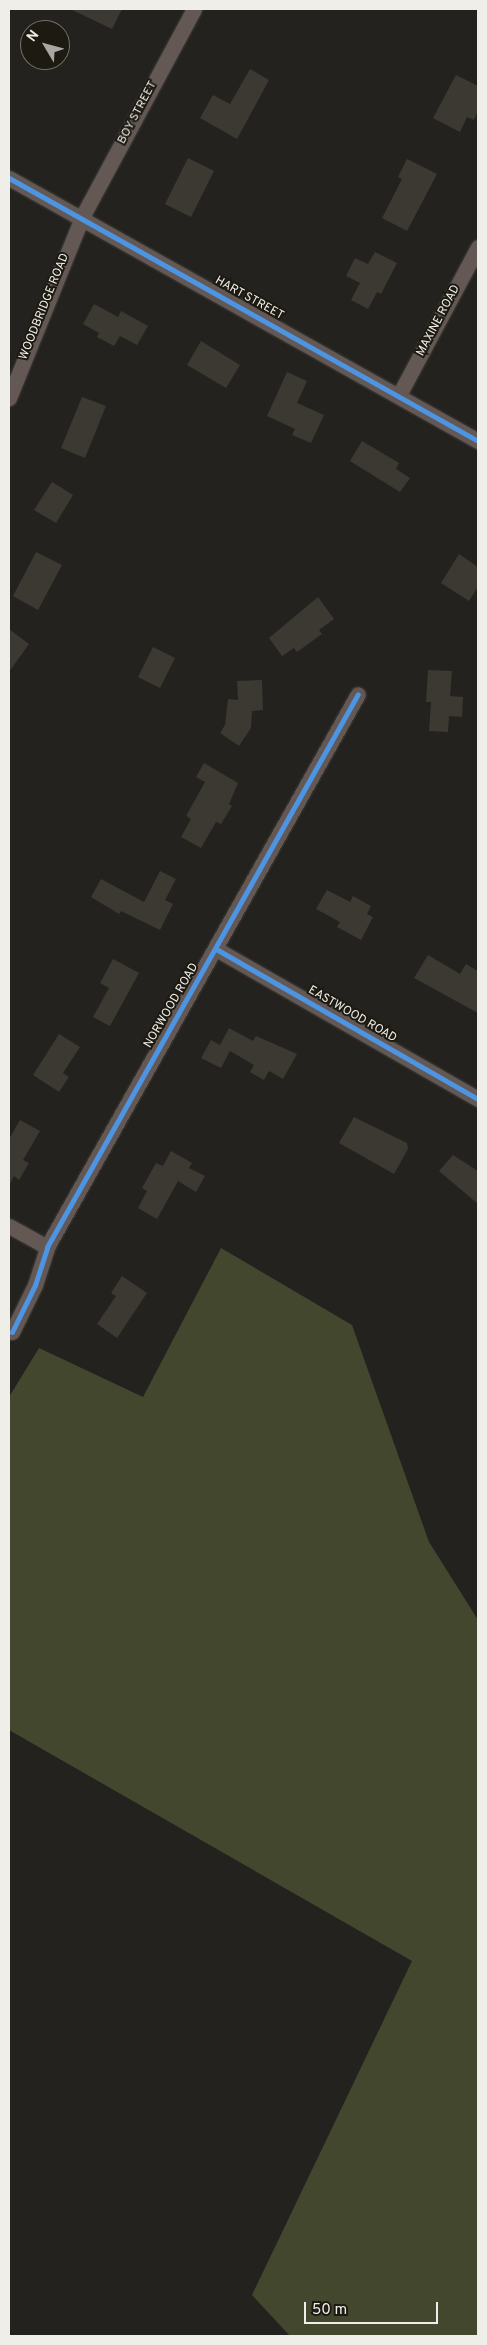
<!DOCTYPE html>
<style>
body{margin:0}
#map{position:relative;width:487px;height:2345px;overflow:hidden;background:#24221e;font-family:Overpass,sans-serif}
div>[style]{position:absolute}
.forest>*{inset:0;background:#42472e}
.building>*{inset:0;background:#3c3932}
.roads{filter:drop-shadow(0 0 1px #403f3b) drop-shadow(0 0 1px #403f3b)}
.minor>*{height:15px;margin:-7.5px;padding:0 7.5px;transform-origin:7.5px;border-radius:7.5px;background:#635854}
.cycleway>*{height:5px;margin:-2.5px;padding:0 2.5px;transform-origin:2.5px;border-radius:2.5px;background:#4d94e3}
span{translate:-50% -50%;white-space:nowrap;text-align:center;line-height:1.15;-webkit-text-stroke:4px #1d1a12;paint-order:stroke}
.street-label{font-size:12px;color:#f0eee9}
.frame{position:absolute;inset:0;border:10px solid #f0eee9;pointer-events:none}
.north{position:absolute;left:20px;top:20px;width:50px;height:50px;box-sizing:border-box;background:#1d1a12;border:1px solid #716f68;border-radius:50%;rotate:307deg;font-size:14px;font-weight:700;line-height:20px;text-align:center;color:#f0eee9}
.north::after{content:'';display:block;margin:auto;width:18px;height:22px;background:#a9a7a2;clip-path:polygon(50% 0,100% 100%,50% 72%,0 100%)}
.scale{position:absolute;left:304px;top:2302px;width:134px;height:22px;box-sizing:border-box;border:2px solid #f0eee9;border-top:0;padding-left:6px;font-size:15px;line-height:18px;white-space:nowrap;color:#f0eee9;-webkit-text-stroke:4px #1d1a12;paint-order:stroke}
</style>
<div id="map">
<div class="forest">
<div style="clip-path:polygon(221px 1248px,352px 1325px,429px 1542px,478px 1620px,478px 2336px,290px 2336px,252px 2295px,412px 1961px,9px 1730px,9px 1397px,39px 1348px,143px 1397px)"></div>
</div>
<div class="building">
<div style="clip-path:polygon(70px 9px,122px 9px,112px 29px)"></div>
<div style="clip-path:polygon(250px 69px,269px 80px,237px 139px,200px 118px,213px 95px,230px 104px)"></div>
<div style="clip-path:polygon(456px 75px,478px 86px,478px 111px,474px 120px,467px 117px,460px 132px,433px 118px)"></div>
<div style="clip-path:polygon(188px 158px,214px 171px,191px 217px,165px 204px)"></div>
<div style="clip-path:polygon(407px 159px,437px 174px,407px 231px,382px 218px,402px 179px,398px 177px)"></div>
<div style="clip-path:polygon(375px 252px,397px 263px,381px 294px,377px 292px,368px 309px,351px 300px,360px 283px,346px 276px,355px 258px,368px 264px)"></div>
<div style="clip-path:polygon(94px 304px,118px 317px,121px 311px,148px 326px,137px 345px,120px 336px,114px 346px,97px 337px,99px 333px,83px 324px)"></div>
<div style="clip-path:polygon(201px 341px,240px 365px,226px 388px,187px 365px)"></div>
<div style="clip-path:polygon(287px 372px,307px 381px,297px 403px,324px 415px,311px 443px,292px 435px,295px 429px,267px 416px)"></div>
<div style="clip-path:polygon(82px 397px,106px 406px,85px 458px,61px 448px)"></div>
<div style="clip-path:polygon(362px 441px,399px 463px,396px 469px,410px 478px,400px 492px,350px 461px)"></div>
<div style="clip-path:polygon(52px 482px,73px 495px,56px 523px,34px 510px)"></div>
<div style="clip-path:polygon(36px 552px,62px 565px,38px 610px,13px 596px)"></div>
<div style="clip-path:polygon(459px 554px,478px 567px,478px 587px,469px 601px,441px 583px)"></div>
<div style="clip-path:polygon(318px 597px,334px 619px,319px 630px,322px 634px,297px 652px,294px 648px,282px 656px,269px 638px)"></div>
<div style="clip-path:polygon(9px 629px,29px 644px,9px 672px)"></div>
<div style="clip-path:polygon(153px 647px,175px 658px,160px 688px,138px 677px)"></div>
<div style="clip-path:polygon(428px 670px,452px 671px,450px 696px,463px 697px,462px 717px,449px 716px,448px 732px,429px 731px,431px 702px,426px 702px)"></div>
<div style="clip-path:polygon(262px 680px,263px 710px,252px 711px,251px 728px,239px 746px,220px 733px,225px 725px,228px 699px,238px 700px,237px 681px)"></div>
<div style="clip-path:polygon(204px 763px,238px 783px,229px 804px,232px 806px,221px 824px,216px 822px,201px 848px,181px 837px,191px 819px,186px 816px,205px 782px,196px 777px)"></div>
<div style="clip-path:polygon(160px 871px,176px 879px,165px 900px,173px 904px,160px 930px,121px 911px,119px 914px,91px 897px,101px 879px,144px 902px)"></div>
<div style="clip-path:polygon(327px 890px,350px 902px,353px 896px,371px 906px,367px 914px,373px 917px,361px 940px,337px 927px,340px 922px,316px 909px)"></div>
<div style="clip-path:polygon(428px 955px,460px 974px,466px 964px,478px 971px,478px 1013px,414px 978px)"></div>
<div style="clip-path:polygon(113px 959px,139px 973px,110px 1026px,93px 1017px,109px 988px,100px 983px)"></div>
<div style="clip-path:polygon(229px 1028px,253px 1041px,256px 1036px,297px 1054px,283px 1079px,269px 1071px,264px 1080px,250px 1072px,254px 1065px,230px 1051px,221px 1068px,201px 1058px,211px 1040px,220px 1045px)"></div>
<div style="clip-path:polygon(59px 1034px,80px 1047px,63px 1073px,69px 1077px,59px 1092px,33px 1075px)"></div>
<div style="clip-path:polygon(354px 1117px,407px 1143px,408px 1149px,394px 1174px,339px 1143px)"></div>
<div style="clip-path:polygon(20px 1120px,40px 1131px,23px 1160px,29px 1163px,19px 1180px,14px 1176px,9px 1186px,9px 1139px)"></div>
<div style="clip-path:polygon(171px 1151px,192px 1163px,189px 1168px,205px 1176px,196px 1192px,178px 1181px,157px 1219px,138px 1208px,147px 1191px,142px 1188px,156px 1163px,163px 1166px)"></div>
<div style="clip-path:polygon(453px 1155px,478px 1171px,478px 1204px,439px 1171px)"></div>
<div style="clip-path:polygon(122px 1276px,147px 1293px,117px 1338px,97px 1324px,116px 1296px,111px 1293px)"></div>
</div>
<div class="roads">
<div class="minor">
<div style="left:9px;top:178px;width:538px;rotate:29.28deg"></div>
<div style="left:399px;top:395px;width:168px;rotate:-61.9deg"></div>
<div style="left:9px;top:398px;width:195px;rotate:-68deg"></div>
<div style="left:82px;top:217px;width:236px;rotate:-61.7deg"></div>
<div style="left:216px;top:949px;width:302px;rotate:29.8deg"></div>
<div style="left:9px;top:1226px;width:43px;rotate:28.9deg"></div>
<div style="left:12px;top:1332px;width:52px;rotate:-63.9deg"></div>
<div style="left:35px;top:1285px;width:40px;rotate:-72deg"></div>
<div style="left:47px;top:1247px;width:634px;rotate:-60.65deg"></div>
</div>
</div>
<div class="cycleway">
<div style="left:9px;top:178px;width:538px;rotate:29.28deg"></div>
<div style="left:216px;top:949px;width:302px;rotate:29.8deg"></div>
<div style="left:12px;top:1332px;width:52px;rotate:-63.9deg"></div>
<div style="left:35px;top:1285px;width:40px;rotate:-72deg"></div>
<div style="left:47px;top:1247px;width:634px;rotate:-60.65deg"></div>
</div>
<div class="street-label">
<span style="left:138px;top:113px;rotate:-62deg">BOY STREET</span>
<span style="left:249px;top:299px;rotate:29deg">HART STREET</span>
<span style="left:45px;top:307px;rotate:-68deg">WOODBRIDGE ROAD</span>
<span style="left:439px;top:321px;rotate:-62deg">MAXINE ROAD</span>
<span style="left:172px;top:1006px;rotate:-60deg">NORWOOD ROAD</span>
<span style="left:352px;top:1015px;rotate:30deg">EASTWOOD ROAD</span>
</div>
<div class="frame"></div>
<div class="north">N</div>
<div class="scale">50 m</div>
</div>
